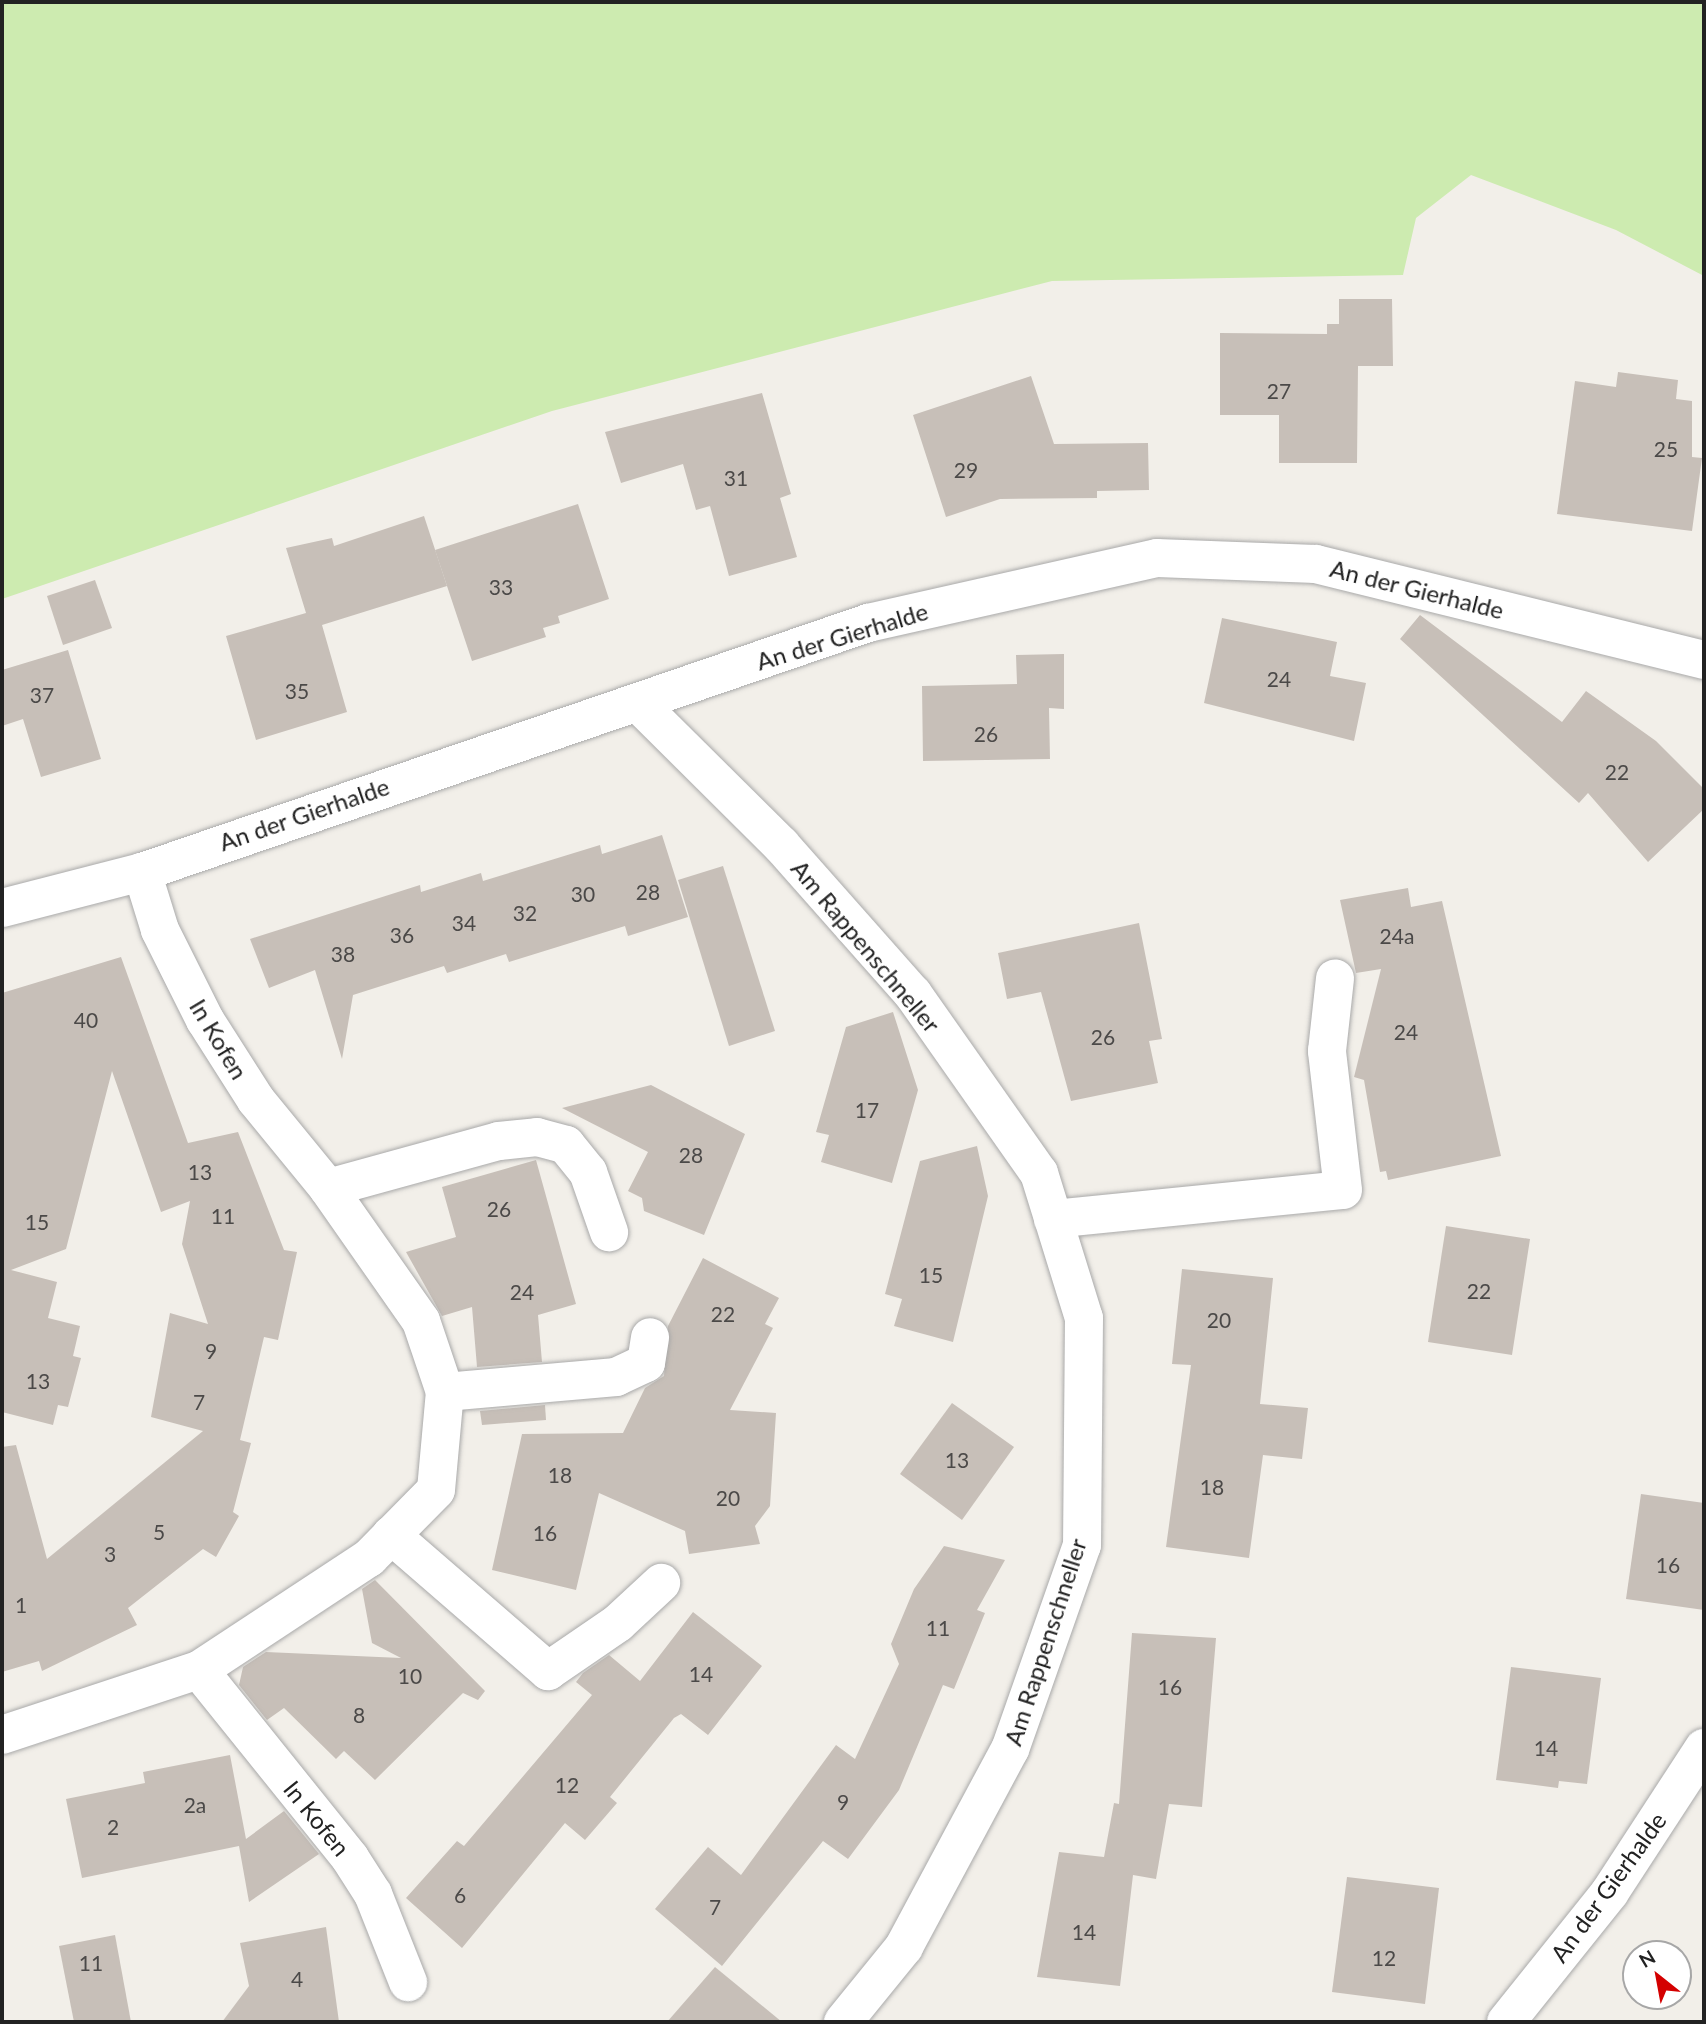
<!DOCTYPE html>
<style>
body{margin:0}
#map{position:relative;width:1706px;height:2024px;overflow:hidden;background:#f2efe9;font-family:Lato,sans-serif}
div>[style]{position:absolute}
.grass>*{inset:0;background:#cdebb0}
.building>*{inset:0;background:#c7bfb8}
.roads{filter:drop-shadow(0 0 2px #a9a9a9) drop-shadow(0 0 2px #a9a9a9)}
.minor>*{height:38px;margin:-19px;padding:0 19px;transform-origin:19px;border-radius:19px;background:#fff}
span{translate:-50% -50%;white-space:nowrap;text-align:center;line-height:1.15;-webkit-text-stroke:5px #fff;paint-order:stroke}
.number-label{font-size:21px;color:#4b4948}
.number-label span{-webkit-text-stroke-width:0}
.street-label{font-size:24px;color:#222}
.frame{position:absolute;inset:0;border:4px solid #222;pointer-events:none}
.north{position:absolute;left:1622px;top:1940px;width:70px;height:70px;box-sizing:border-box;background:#fff;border:2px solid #a7a7a7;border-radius:50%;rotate:329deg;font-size:19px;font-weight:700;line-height:28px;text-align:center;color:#222}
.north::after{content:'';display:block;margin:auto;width:24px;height:32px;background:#d40000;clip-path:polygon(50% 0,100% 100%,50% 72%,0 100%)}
</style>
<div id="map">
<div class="grass">
<div style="clip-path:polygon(2px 2px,1704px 2px,1704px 276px,1616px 230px,1471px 175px,1416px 218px,1403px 275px,1052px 281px,552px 411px,2px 599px)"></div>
</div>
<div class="building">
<div style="clip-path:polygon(1339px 299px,1392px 299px,1393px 366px,1358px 366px,1357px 463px,1279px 463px,1279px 415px,1220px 415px,1220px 333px,1327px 334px,1327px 324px,1339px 324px)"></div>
<div style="clip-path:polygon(1618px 372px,1678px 380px,1676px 399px,1692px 401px,1692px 457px,1702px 458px,1692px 531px,1557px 514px,1575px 381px,1616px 387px)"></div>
<div style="clip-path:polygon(1031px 376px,1054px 444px,1148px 443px,1149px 490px,1097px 491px,1097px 498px,1000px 499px,946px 517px,913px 415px)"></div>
<div style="clip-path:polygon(762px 393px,791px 494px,780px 498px,797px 557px,729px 576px,710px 506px,696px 510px,683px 464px,621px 483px,605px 432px)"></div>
<div style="clip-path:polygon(578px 504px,609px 599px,558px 616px,560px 623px,543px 628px,546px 637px,472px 661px,435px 550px)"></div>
<div style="clip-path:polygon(424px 516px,447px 586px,322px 625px,347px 712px,256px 740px,226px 636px,306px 613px,286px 548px,332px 538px,334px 546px)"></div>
<div style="clip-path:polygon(95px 580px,112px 628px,63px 645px,47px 596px)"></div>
<div style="clip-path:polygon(1420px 615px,1562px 722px,1586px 691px,1656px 741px,1704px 789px,1704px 809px,1648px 862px,1588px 793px,1579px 803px,1400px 639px)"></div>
<div style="clip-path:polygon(1222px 618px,1337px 642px,1330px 676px,1366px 683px,1354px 741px,1204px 703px)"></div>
<div style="clip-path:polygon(68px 650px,101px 759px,41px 777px,23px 719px,2px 726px,2px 670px)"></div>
<div style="clip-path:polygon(1064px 654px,1064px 709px,1049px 708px,1050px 759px,923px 761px,922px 686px,1017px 684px,1016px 655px)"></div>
<div style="clip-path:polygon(662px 835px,688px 917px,628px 936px,625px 926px,509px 962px,506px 954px,447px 973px,444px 966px,353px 995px,342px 1059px,315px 970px,269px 988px,250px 939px,420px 885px,421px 892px,481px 873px,483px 881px,600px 845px,602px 854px)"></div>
<div style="clip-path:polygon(723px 866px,775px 1031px,729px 1046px,678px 880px)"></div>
<div style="clip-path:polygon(1408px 888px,1411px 907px,1442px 901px,1501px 1156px,1388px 1180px,1386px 1171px,1380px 1172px,1364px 1080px,1354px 1077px,1381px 969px,1356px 973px,1340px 900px)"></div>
<div style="clip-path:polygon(1139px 923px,1162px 1039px,1149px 1041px,1158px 1083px,1071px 1101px,1041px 992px,1007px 999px,998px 953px)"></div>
<div style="clip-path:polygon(121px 957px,188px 1143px,238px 1132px,284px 1250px,297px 1252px,278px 1340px,264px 1337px,240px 1440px,251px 1443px,233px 1512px,239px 1516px,216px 1557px,203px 1549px,128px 1608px,137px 1625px,42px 1671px,39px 1661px,2px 1672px,2px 1447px,16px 1445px,47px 1559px,203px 1431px,151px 1417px,170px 1313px,208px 1324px,182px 1244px,190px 1201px,161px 1212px,112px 1071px,66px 1249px,11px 1270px,57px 1282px,48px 1318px,80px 1326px,73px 1356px,81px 1358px,68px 1407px,58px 1405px,53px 1425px,2px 1412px,2px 993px)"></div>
<div style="clip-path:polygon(893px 1012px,918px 1090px,892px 1183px,821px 1162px,829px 1135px,816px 1132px,846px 1027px)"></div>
<div style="clip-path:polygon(651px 1085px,745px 1134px,704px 1235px,644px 1211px,642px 1198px,628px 1191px,648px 1152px,562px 1108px)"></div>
<div style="clip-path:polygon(977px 1146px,988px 1196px,953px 1342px,894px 1326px,902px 1299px,885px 1294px,920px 1161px)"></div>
<div style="clip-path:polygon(536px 1160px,576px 1304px,538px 1315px,542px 1362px,477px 1367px,472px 1307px,442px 1316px,406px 1252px,456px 1237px,442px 1187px)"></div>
<div style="clip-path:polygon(1446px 1226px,1530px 1239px,1512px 1355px,1428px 1342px)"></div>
<div style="clip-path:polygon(703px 1258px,779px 1298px,765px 1324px,773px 1328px,730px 1410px,776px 1413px,770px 1506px,755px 1526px,760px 1544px,689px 1554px,685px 1531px,599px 1493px,576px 1590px,492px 1570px,522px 1434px,623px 1433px,645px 1388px,664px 1376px,668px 1326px)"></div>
<div style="clip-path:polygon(1182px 1269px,1273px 1278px,1260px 1404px,1308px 1408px,1302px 1459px,1263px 1455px,1249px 1558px,1166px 1547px,1191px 1365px,1172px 1364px)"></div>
<div style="clip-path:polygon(952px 1403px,1014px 1447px,962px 1520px,900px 1474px)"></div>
<div style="clip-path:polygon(545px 1405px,546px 1420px,482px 1425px,480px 1411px)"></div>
<div style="clip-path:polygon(1641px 1494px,1704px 1503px,1704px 1610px,1626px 1599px)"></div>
<div style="clip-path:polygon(944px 1546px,1005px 1560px,977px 1610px,985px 1613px,954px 1689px,943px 1685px,899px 1790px,848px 1859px,823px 1841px,722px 1966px,655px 1909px,708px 1847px,741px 1875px,836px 1745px,855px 1759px,899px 1664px,891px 1644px,914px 1589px)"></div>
<div style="clip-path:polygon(375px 1580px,485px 1691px,478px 1700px,463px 1693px,375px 1780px,344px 1751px,336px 1759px,284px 1708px,267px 1720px,239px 1685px,243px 1667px,266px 1652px,401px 1658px,372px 1643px,362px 1589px)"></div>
<div style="clip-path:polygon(693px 1612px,762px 1666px,708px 1735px,681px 1714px,674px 1718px,610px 1797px,617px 1803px,585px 1840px,565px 1823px,462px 1948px,406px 1898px,457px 1841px,464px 1846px,592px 1695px,576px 1682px,583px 1673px,609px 1655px,640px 1681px)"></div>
<div style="clip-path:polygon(1132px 1633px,1216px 1638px,1202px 1807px,1169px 1804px,1156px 1879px,1133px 1875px,1120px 1986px,1037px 1977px,1059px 1852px,1104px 1857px,1114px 1803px,1119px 1804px)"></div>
<div style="clip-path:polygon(1511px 1667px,1601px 1678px,1587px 1784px,1559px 1781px,1558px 1788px,1496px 1780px)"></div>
<div style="clip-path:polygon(230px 1755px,246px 1839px,284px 1811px,319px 1854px,249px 1902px,239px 1846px,82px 1878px,66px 1799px,145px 1783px,143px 1772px)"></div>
<div style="clip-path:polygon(1347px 1877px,1439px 1888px,1425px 2004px,1332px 1992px)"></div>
<div style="clip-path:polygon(326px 1927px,339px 2022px,222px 2022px,249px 1986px,240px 1943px)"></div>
<div style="clip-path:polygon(115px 1935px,131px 2022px,74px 2022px,59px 1946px)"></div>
<div style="clip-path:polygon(715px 1967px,782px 2022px,667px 2022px)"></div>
</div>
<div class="roads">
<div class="minor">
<div style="left:638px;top:703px;width:202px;rotate:44.8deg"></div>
<div style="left:781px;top:845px;width:199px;rotate:48.5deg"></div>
<div style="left:913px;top:994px;width:219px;rotate:54.9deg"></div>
<div style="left:1039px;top:1173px;width:152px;rotate:72.8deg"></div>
<div style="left:1084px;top:1318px;width:227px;rotate:90.5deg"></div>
<div style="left:1082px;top:1545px;width:216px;rotate:109.4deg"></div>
<div style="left:1010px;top:1749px;width:225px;rotate:118.2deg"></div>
<div style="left:904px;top:1947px;width:97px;rotate:129.1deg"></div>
<div style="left:2px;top:908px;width:145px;rotate:-14.4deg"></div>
<div style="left:142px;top:872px;width:768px;rotate:-18.93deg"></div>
<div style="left:868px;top:623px;width:296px;rotate:-12.7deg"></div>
<div style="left:1157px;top:558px;width:159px;rotate:2.2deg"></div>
<div style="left:1316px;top:564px;width:400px;rotate:13.9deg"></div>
<div style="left:328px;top:1188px;width:177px;rotate:-15.4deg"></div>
<div style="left:499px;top:1141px;width:38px;rotate:-6deg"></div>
<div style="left:537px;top:1137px;width:30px;rotate:15deg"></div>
<div style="left:566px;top:1145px;width:35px;rotate:51deg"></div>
<div style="left:588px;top:1172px;width:64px;rotate:70.7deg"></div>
<div style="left:1053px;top:1219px;width:291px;rotate:-5.7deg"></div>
<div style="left:1343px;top:1190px;width:140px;rotate:-96.6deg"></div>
<div style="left:1327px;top:1051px;width:73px;rotate:-83.7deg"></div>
<div style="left:445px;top:1392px;width:172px;rotate:-5deg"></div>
<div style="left:616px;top:1377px;width:33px;rotate:-25deg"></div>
<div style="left:646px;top:1363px;width:26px;rotate:-81deg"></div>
<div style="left:391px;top:1535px;width:208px;rotate:40.9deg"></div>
<div style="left:548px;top:1671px;width:85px;rotate:-34.4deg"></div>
<div style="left:618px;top:1623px;width:59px;rotate:-42.9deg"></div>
<div style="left:199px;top:1670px;width:241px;rotate:51.2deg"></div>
<div style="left:350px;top:1858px;width:43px;rotate:57.4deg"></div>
<div style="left:373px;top:1894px;width:95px;rotate:68.3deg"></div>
<div style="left:2px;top:1735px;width:207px;rotate:-18.3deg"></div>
<div style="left:199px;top:1670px;width:204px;rotate:-33.4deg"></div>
<div style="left:369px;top:1558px;width:95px;rotate:-45.4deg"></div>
<div style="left:436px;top:1490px;width:98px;rotate:-84.8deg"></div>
<div style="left:445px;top:1392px;width:75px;rotate:-108.7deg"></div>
<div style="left:421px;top:1321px;width:162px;rotate:-125deg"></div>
<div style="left:328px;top:1188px;width:114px;rotate:-129.3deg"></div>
<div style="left:256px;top:1100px;width:95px;rotate:-122.5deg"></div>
<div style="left:205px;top:1020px;width:101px;rotate:-116.6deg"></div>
<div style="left:160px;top:930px;width:61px;rotate:-107.2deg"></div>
<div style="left:1506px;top:2022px;width:166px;rotate:-51.3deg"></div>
<div style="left:1610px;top:1892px;width:172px;rotate:-56.9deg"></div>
</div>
</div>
<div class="number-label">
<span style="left:1279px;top:391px">27</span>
<span style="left:1666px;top:449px">25</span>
<span style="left:966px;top:470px">29</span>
<span style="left:736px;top:478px">31</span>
<span style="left:501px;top:587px">33</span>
<span style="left:1279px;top:679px">24</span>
<span style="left:297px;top:691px">35</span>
<span style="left:42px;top:695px">37</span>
<span style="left:986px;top:734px">26</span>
<span style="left:1617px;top:772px">22</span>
<span style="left:648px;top:892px">28</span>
<span style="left:583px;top:894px">30</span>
<span style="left:525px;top:913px">32</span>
<span style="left:464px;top:923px">34</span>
<span style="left:402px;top:935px">36</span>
<span style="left:1397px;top:936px">24a</span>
<span style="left:343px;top:954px">38</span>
<span style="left:86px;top:1020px">40</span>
<span style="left:1406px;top:1032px">24</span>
<span style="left:1103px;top:1037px">26</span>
<span style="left:867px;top:1110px">17</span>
<span style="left:691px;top:1155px">28</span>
<span style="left:200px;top:1172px">13</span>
<span style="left:499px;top:1209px">26</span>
<span style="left:223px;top:1216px">11</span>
<span style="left:37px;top:1222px">15</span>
<span style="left:931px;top:1275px">15</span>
<span style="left:1479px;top:1291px">22</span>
<span style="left:522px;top:1292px">24</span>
<span style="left:723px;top:1314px">22</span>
<span style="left:1219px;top:1320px">20</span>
<span style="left:211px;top:1351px">9</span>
<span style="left:38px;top:1381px">13</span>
<span style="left:199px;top:1402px">7</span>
<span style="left:957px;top:1460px">13</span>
<span style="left:560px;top:1475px">18</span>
<span style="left:1212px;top:1487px">18</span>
<span style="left:728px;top:1498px">20</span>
<span style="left:159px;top:1532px">5</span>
<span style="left:545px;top:1533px">16</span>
<span style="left:110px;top:1554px">3</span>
<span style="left:1668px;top:1565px">16</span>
<span style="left:21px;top:1605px">1</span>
<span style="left:938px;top:1628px">11</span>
<span style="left:701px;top:1674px">14</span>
<span style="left:410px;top:1676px">10</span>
<span style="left:1170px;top:1687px">16</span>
<span style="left:359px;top:1715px">8</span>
<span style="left:1546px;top:1748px">14</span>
<span style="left:567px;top:1785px">12</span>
<span style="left:843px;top:1802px">9</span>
<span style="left:195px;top:1805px">2a</span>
<span style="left:113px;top:1827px">2</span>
<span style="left:460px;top:1895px">6</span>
<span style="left:715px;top:1907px">7</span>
<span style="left:1084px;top:1932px">14</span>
<span style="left:1384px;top:1958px">12</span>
<span style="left:91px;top:1963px">11</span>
<span style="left:297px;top:1979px">4</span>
</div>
<div class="street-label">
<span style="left:1417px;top:589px;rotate:14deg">An der Gierhalde</span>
<span style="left:842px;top:636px;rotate:-17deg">An der Gierhalde</span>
<span style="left:304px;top:814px;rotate:-19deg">An der Gierhalde</span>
<span style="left:866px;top:946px;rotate:50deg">Am Rappenschneller</span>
<span style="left:219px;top:1039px;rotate:59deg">In Kofen</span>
<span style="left:1045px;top:1642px;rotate:-72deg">Am Rappenschneller</span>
<span style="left:317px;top:1818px;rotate:51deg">In Kofen</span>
<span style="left:1608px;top:1887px;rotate:-54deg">An der Gierhalde</span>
</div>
<div class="frame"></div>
<div class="north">N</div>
</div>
